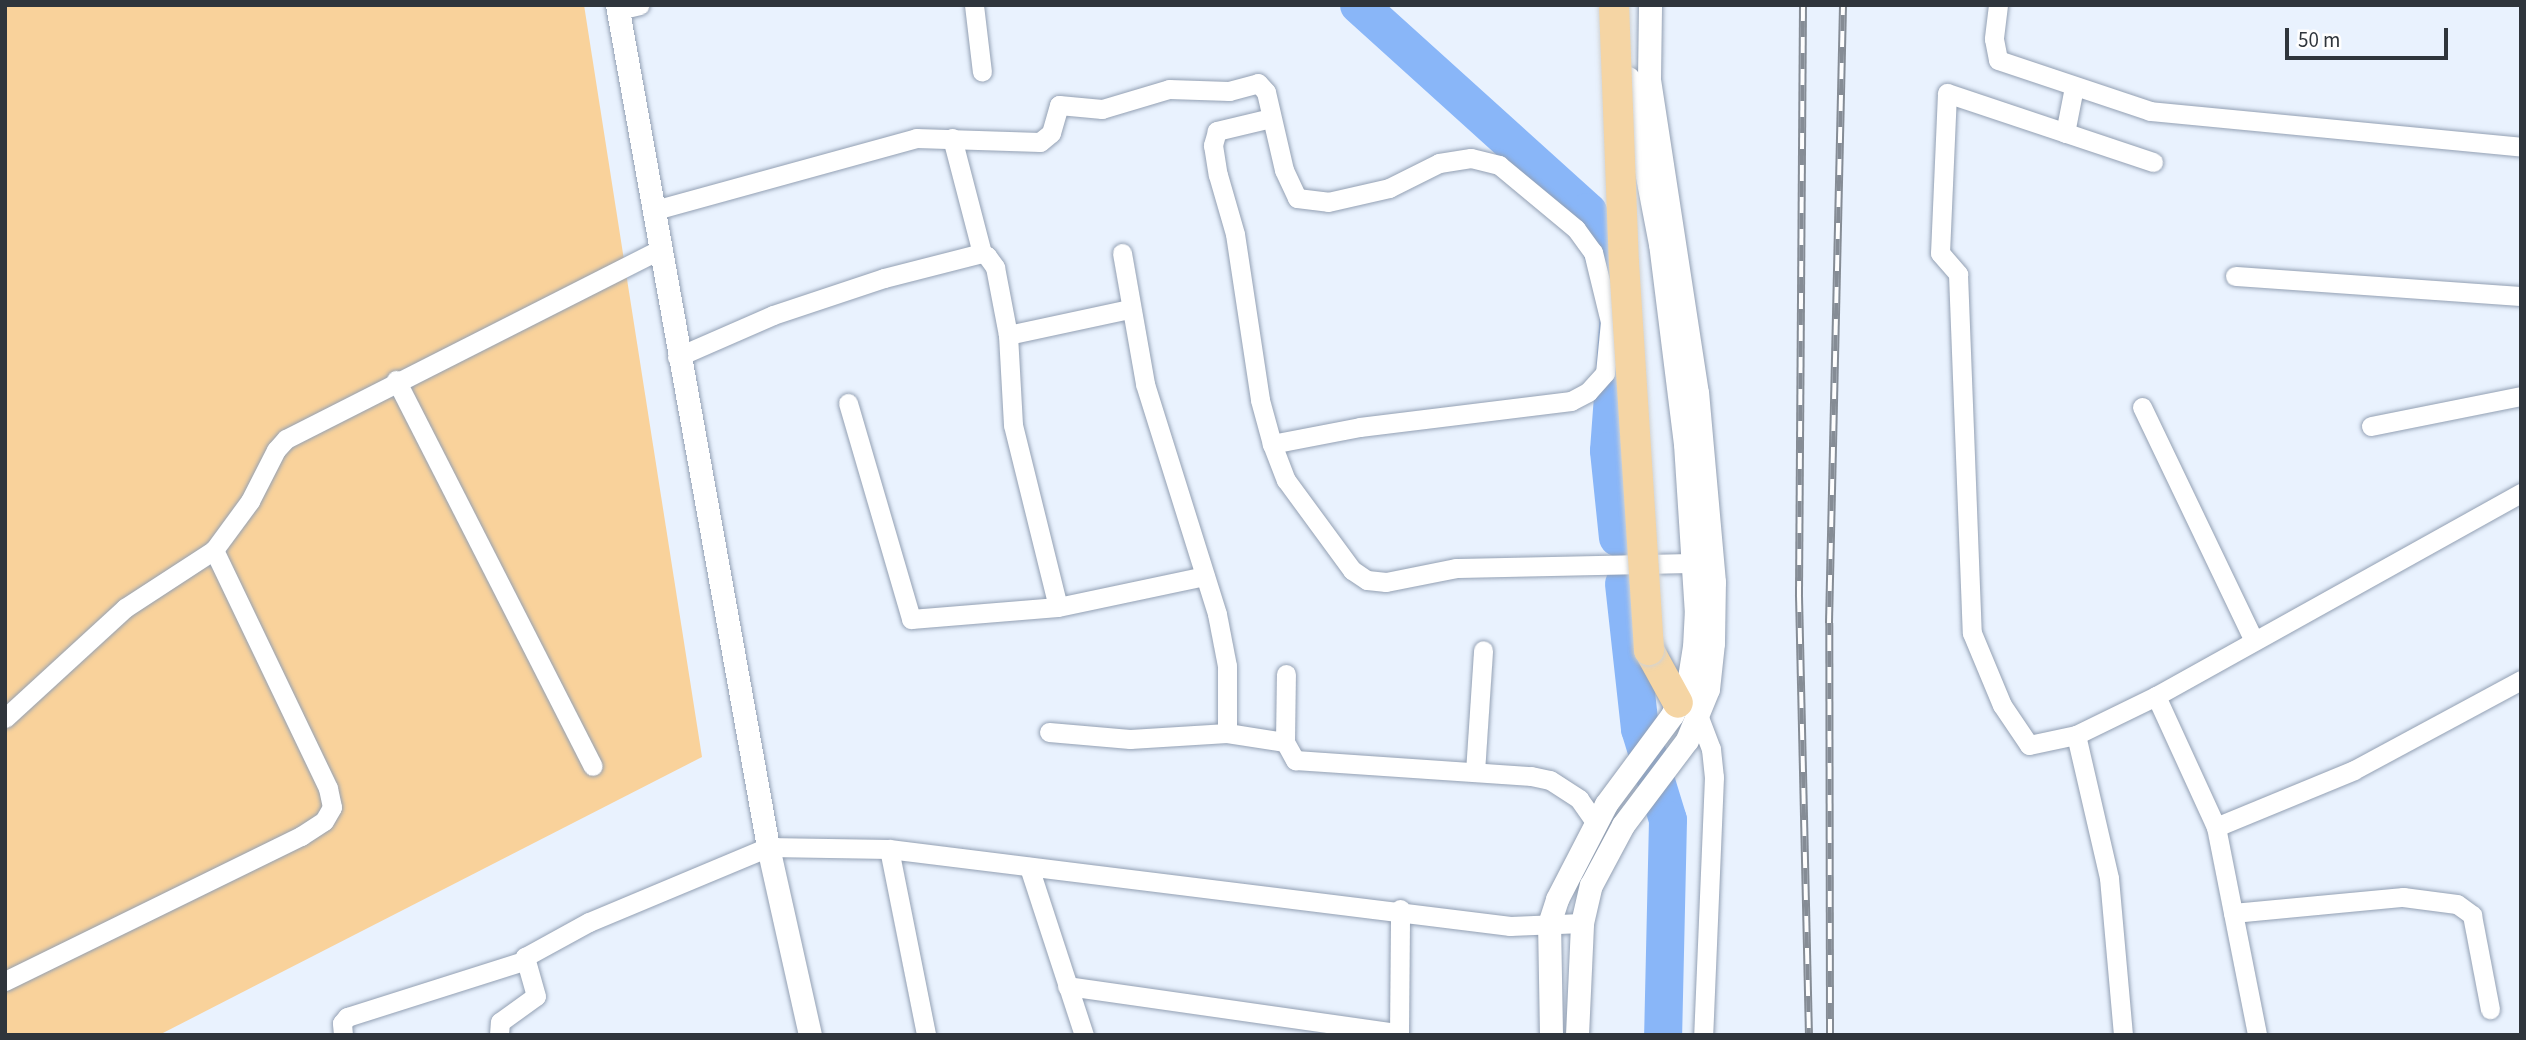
<!DOCTYPE html>
<style>
body{margin:0}
#map{position:relative;width:2526px;height:1040px;overflow:hidden;background:#e9f2fe;font-family:"Source Sans 3",sans-serif}
div>[style]{position:absolute}
.green>*{inset:0;background:#f9d29b}
.river>*{height:38px;margin:-19px;padding:0 19px;transform-origin:19px;border-radius:19px;background:#89b6f8}
.roads{filter:drop-shadow(0 0 2px #93a0b3) drop-shadow(0 0 2px #93a0b3)}
.minor>*{height:19px;margin:-9.5px;padding:0 9.5px;transform-origin:9.5px;border-radius:9.5px;background:#fff}
.tertiary>*{height:23px;margin:-11.5px;padding:0 11.5px;transform-origin:11.5px;border-radius:11.5px;background:#fff}
.primary>*{height:30px;margin:-15px;padding:0 15px;transform-origin:15px;border-radius:15px;background:#f5d5a4}
.rail>*{height:8px;margin-top:-4px;transform-origin:0;background:repeating-linear-gradient(90deg,#fefefe 0 16px,#858c95 0 32px);box-sizing:border-box;border-block:2px solid #858c95}
.bridges{filter:drop-shadow(0 0 2px #d1d3d4) drop-shadow(0 0 2px #d1d3d4)}
.primary-bridge>*{height:30px;margin:-15px;padding:0 15px;transform-origin:15px;border-radius:15px;background:#f5d5a4}
span{translate:-50% -50%;white-space:nowrap;text-align:center;line-height:1.15;-webkit-text-stroke:5px #fefefe;paint-order:stroke}
.frame{position:absolute;inset:0;border:7px solid #2f353c;pointer-events:none}
.scale{position:absolute;left:2285px;top:28px;width:163px;height:32px;box-sizing:border-box;border:4px solid #2f353c;border-top:0;padding-left:9px;font-size:21px;line-height:24px;white-space:nowrap;color:#2f353c;-webkit-text-stroke:5px #fefefe;paint-order:stroke}
</style>
<div id="map">
<div class="green">
<div style="clip-path:polygon(5px 5px,584px 5px,702px 757px,159px 1035px,5px 1035px)"></div>
</div>
<div class="river">
<div style="left:1359px;top:5px;width:309px;rotate:42.1deg"></div>
<div style="left:1588px;top:212px;width:95px;rotate:70.2deg"></div>
<div style="left:1620px;top:301px;width:150px;rotate:94.2deg"></div>
<div style="left:1609px;top:451px;width:87px;rotate:84.1deg"></div>
<div style="left:1624px;top:584px;width:146px;rotate:83.7deg"></div>
<div style="left:1640px;top:729px;width:95px;rotate:72.9deg"></div>
<div style="left:1668px;top:820px;width:215px;rotate:91.3deg"></div>
</div>
<div class="roads">
<div class="minor">
<div style="left:974px;top:5px;width:67px;rotate:83.2deg"></div>
<div style="left:1998px;top:5px;width:34px;rotate:97deg"></div>
<div style="left:1994px;top:39px;width:21px;rotate:79deg"></div>
<div style="left:1998px;top:60px;width:160px;rotate:18.5deg"></div>
<div style="left:2150px;top:111px;width:373px;rotate:5.5deg"></div>
<div style="left:618px;top:10px;width:22px;rotate:-13deg"></div>
<div style="left:1271px;top:118px;width:56px;rotate:166.5deg"></div>
<div style="left:1217px;top:131px;width:15px;rotate:106deg"></div>
<div style="left:1213px;top:145px;width:30px;rotate:81deg"></div>
<div style="left:1218px;top:175px;width:61px;rotate:73.9deg"></div>
<div style="left:1235px;top:234px;width:168px;rotate:81.4deg"></div>
<div style="left:1260px;top:400px;width:46px;rotate:74.7deg"></div>
<div style="left:1272px;top:444px;width:39px;rotate:69deg"></div>
<div style="left:1286px;top:480px;width:112px;rotate:53.7deg"></div>
<div style="left:1352px;top:570px;width:18px;rotate:34deg"></div>
<div style="left:1367px;top:580px;width:19px;rotate:6deg"></div>
<div style="left:1386px;top:582px;width:71px;rotate:-11.3deg"></div>
<div style="left:1456px;top:568px;width:237px;rotate:-1.2deg"></div>
<div style="left:2065px;top:133px;width:47px;rotate:-78.9deg"></div>
<div style="left:952px;top:138px;width:119px;rotate:75.4deg"></div>
<div style="left:2153px;top:162px;width:217px;rotate:-161.5deg"></div>
<div style="left:1947px;top:93px;width:160px;rotate:92.5deg"></div>
<div style="left:1940px;top:253px;width:28px;rotate:49deg"></div>
<div style="left:1958px;top:274px;width:359px;rotate:87.8deg"></div>
<div style="left:1972px;top:633px;width:78px;rotate:67.4deg"></div>
<div style="left:2002px;top:705px;width:48px;rotate:56deg"></div>
<div style="left:2029px;top:745px;width:48px;rotate:-12deg"></div>
<div style="left:2076px;top:735px;width:89px;rotate:-26deg"></div>
<div style="left:2156px;top:696px;width:418px;rotate:-29.1deg"></div>
<div style="left:655px;top:210px;width:271px;rotate:-15.4deg"></div>
<div style="left:916px;top:138px;width:124px;rotate:1.8deg"></div>
<div style="left:1040px;top:142px;width:14px;rotate:-39deg"></div>
<div style="left:1051px;top:133px;width:29px;rotate:-74deg"></div>
<div style="left:1059px;top:105px;width:43px;rotate:5.3deg"></div>
<div style="left:1102px;top:109px;width:70px;rotate:-16.6deg"></div>
<div style="left:1169px;top:89px;width:60px;rotate:1.9deg"></div>
<div style="left:1229px;top:91px;width:30px;rotate:-15deg"></div>
<div style="left:1258px;top:83px;width:12px;rotate:48deg"></div>
<div style="left:1266px;top:92px;width:80px;rotate:77deg"></div>
<div style="left:1284px;top:170px;width:31px;rotate:65deg"></div>
<div style="left:1297px;top:198px;width:31px;rotate:7deg"></div>
<div style="left:1328px;top:202px;width:63px;rotate:-12.9deg"></div>
<div style="left:1389px;top:188px;width:56px;rotate:-26.6deg"></div>
<div style="left:1439px;top:163px;width:32px;rotate:-9deg"></div>
<div style="left:1471px;top:158px;width:29px;rotate:14deg"></div>
<div style="left:1499px;top:165px;width:100px;rotate:39.7deg"></div>
<div style="left:1576px;top:229px;width:29px;rotate:54deg"></div>
<div style="left:1593px;top:252px;width:72px;rotate:76.3deg"></div>
<div style="left:1610px;top:322px;width:51px;rotate:95.6deg"></div>
<div style="left:1605px;top:373px;width:25px;rotate:132deg"></div>
<div style="left:1588px;top:392px;width:19px;rotate:152deg"></div>
<div style="left:1571px;top:401px;width:213px;rotate:173deg"></div>
<div style="left:1360px;top:427px;width:90px;rotate:169.1deg"></div>
<div style="left:1122px;top:253px;width:133px;rotate:80deg"></div>
<div style="left:1145px;top:384px;width:241px;rotate:72.6deg"></div>
<div style="left:1217px;top:614px;width:53px;rotate:79.1deg"></div>
<div style="left:1227px;top:666px;width:67px;rotate:90deg"></div>
<div style="left:2235px;top:276px;width:287px;rotate:4deg"></div>
<div style="left:1008px;top:335px;width:124px;rotate:-12.1deg"></div>
<div style="left:677px;top:357px;width:105px;rotate:-23.6deg"></div>
<div style="left:773px;top:315px;width:117px;rotate:-18.4deg"></div>
<div style="left:884px;top:278px;width:101px;rotate:-14.3deg"></div>
<div style="left:982px;top:253px;width:6px;rotate:31deg"></div>
<div style="left:987px;top:256px;width:14px;rotate:54deg"></div>
<div style="left:995px;top:267px;width:69px;rotate:79.2deg"></div>
<div style="left:1008px;top:335px;width:90px;rotate:86.8deg"></div>
<div style="left:1013px;top:425px;width:187px;rotate:76.1deg"></div>
<div style="left:396px;top:380px;width:433px;rotate:63deg"></div>
<div style="left:848px;top:403px;width:225px;rotate:73.7deg"></div>
<div style="left:911px;top:619px;width:147px;rotate:-4.7deg"></div>
<div style="left:1058px;top:607px;width:150px;rotate:-11.9deg"></div>
<div style="left:2142px;top:407px;width:259px;rotate:64.4deg"></div>
<div style="left:2371px;top:426px;width:153px;rotate:-11.3deg"></div>
<div style="left:2156px;top:696px;width:144px;rotate:65.4deg"></div>
<div style="left:2216px;top:827px;width:212px;rotate:78.8deg"></div>
<div style="left:1695px;top:707px;width:45px;rotate:69.1deg"></div>
<div style="left:1711px;top:749px;width:28px;rotate:84deg"></div>
<div style="left:1714px;top:777px;width:258px;rotate:92.4deg"></div>
<div style="left:5px;top:718px;width:163px;rotate:-42.5deg"></div>
<div style="left:125px;top:608px;width:106px;rotate:-33.1deg"></div>
<div style="left:214px;top:550px;width:61px;rotate:-53.7deg"></div>
<div style="left:250px;top:501px;width:57px;rotate:-63deg"></div>
<div style="left:276px;top:450px;width:15px;rotate:-48deg"></div>
<div style="left:286px;top:439px;width:420px;rotate:-26.9deg"></div>
<div style="left:1049px;top:732px;width:81px;rotate:4.9deg"></div>
<div style="left:1130px;top:739px;width:97px;rotate:-3.5deg"></div>
<div style="left:1227px;top:733px;width:59px;rotate:8.8deg"></div>
<div style="left:1285px;top:742px;width:21px;rotate:61deg"></div>
<div style="left:1295px;top:760px;width:237px;rotate:3.9deg"></div>
<div style="left:1531px;top:776px;width:19px;rotate:12deg"></div>
<div style="left:1550px;top:780px;width:35px;rotate:33deg"></div>
<div style="left:1579px;top:799px;width:29px;rotate:55deg"></div>
<div style="left:2076px;top:735px;width:147px;rotate:77deg"></div>
<div style="left:2109px;top:878px;width:158px;rotate:84.9deg"></div>
<div style="left:1285px;top:742px;width:68px;rotate:-89.2deg"></div>
<div style="left:1475px;top:772px;width:122px;rotate:-86.2deg"></div>
<div style="left:2216px;top:827px;width:149px;rotate:-22.4deg"></div>
<div style="left:2354px;top:770px;width:190px;rotate:-28.3deg"></div>
<div style="left:889px;top:849px;width:190px;rotate:78.7deg"></div>
<div style="left:1029px;top:867px;width:177px;rotate:71.9deg"></div>
<div style="left:2233px;top:913px;width:171px;rotate:-5.4deg"></div>
<div style="left:2403px;top:897px;width:54px;rotate:7.4deg"></div>
<div style="left:2457px;top:904px;width:19px;rotate:36deg"></div>
<div style="left:2472px;top:915px;width:96px;rotate:79.2deg"></div>
<div style="left:5px;top:981px;width:330px;rotate:-26.1deg"></div>
<div style="left:301px;top:836px;width:27px;rotate:-33deg"></div>
<div style="left:324px;top:821px;width:16px;rotate:-60deg"></div>
<div style="left:332px;top:807px;width:19px;rotate:-102deg"></div>
<div style="left:328px;top:788px;width:264px;rotate:-115.6deg"></div>
<div style="left:1067px;top:986px;width:335px;rotate:8.1deg"></div>
<div style="left:343px;top:1035px;width:12px;rotate:-95deg"></div>
<div style="left:342px;top:1023px;width:8px;rotate:-50deg"></div>
<div style="left:347px;top:1017px;width:186px;rotate:-17.6deg"></div>
<div style="left:499px;top:1035px;width:13px;rotate:-86deg"></div>
<div style="left:500px;top:1022px;width:44px;rotate:-35.8deg"></div>
<div style="left:536px;top:996px;width:41px;rotate:-105.8deg"></div>
<div style="left:525px;top:957px;width:73px;rotate:-28.7deg"></div>
<div style="left:589px;top:922px;width:194px;rotate:-22.7deg"></div>
<div style="left:768px;top:847px;width:121px;rotate:0.9deg"></div>
<div style="left:889px;top:849px;width:626px;rotate:7.07deg"></div>
<div style="left:1510px;top:926px;width:72px;rotate:-2.4deg"></div>
<div style="left:1399px;top:1035px;width:126px;rotate:-89.5deg"></div>
</div>
<div class="tertiary">
<div style="left:617px;top:5px;width:855px;rotate:79.83deg"></div>
<div style="left:768px;top:847px;width:193px;rotate:77.4deg"></div>
<div style="left:1551px;top:1035px;width:111px;rotate:-91deg"></div>
<div style="left:1549px;top:924px;width:26px;rotate:-72deg"></div>
<div style="left:1557px;top:899px;width:107px;rotate:-62.7deg"></div>
<div style="left:1606px;top:804px;width:111px;rotate:-53.4deg"></div>
<div style="left:1672px;top:715px;width:35px;rotate:-63deg"></div>
<div style="left:1688px;top:684px;width:37px;rotate:-81deg"></div>
<div style="left:1694px;top:647px;width:33px;rotate:-87deg"></div>
<div style="left:1696px;top:614px;width:170px;rotate:-93.7deg"></div>
<div style="left:1685px;top:444px;width:202px;rotate:-97.1deg"></div>
<div style="left:1660px;top:244px;width:169px;rotate:-100.9deg"></div>
<div style="left:1577px;top:1035px;width:112px;rotate:-87.4deg"></div>
<div style="left:1582px;top:923px;width:39px;rotate:-77deg"></div>
<div style="left:1591px;top:885px;width:68px;rotate:-61.9deg"></div>
<div style="left:1623px;top:825px;width:106px;rotate:-53deg"></div>
<div style="left:1687px;top:740px;width:55px;rotate:-67.6deg"></div>
<div style="left:1708px;top:689px;width:46px;rotate:-83.8deg"></div>
<div style="left:1713px;top:643px;width:61px;rotate:-89.1deg"></div>
<div style="left:1714px;top:582px;width:190px;rotate:-95.1deg"></div>
<div style="left:1697px;top:393px;width:318px;rotate:-98.7deg"></div>
<div style="left:1649px;top:79px;width:74px;rotate:-89.2deg"></div>
</div>
<div class="primary">
<div style="left:1649px;top:650px;width:60px;rotate:61.3deg"></div>
</div>
</div>
<div class="rail">
<div style="left:1803px;top:5px;width:591px;rotate:90.39deg"></div>
<div style="left:1799px;top:596px;width:439px;rotate:88.7deg"></div>
<div style="left:1830px;top:1035px;width:412px;rotate:-90.1deg"></div>
<div style="left:1829px;top:623px;width:618px;rotate:-88.7deg"></div>
</div>
<div class="bridges">
<div class="primary-bridge">
<div style="left:1614px;top:5px;width:258px;rotate:87.8deg"></div>
<div style="left:1624px;top:263px;width:388px;rotate:86.3deg"></div>
</div>
</div>
<div class="frame"></div>
<div class="scale">50 m</div>
</div>
